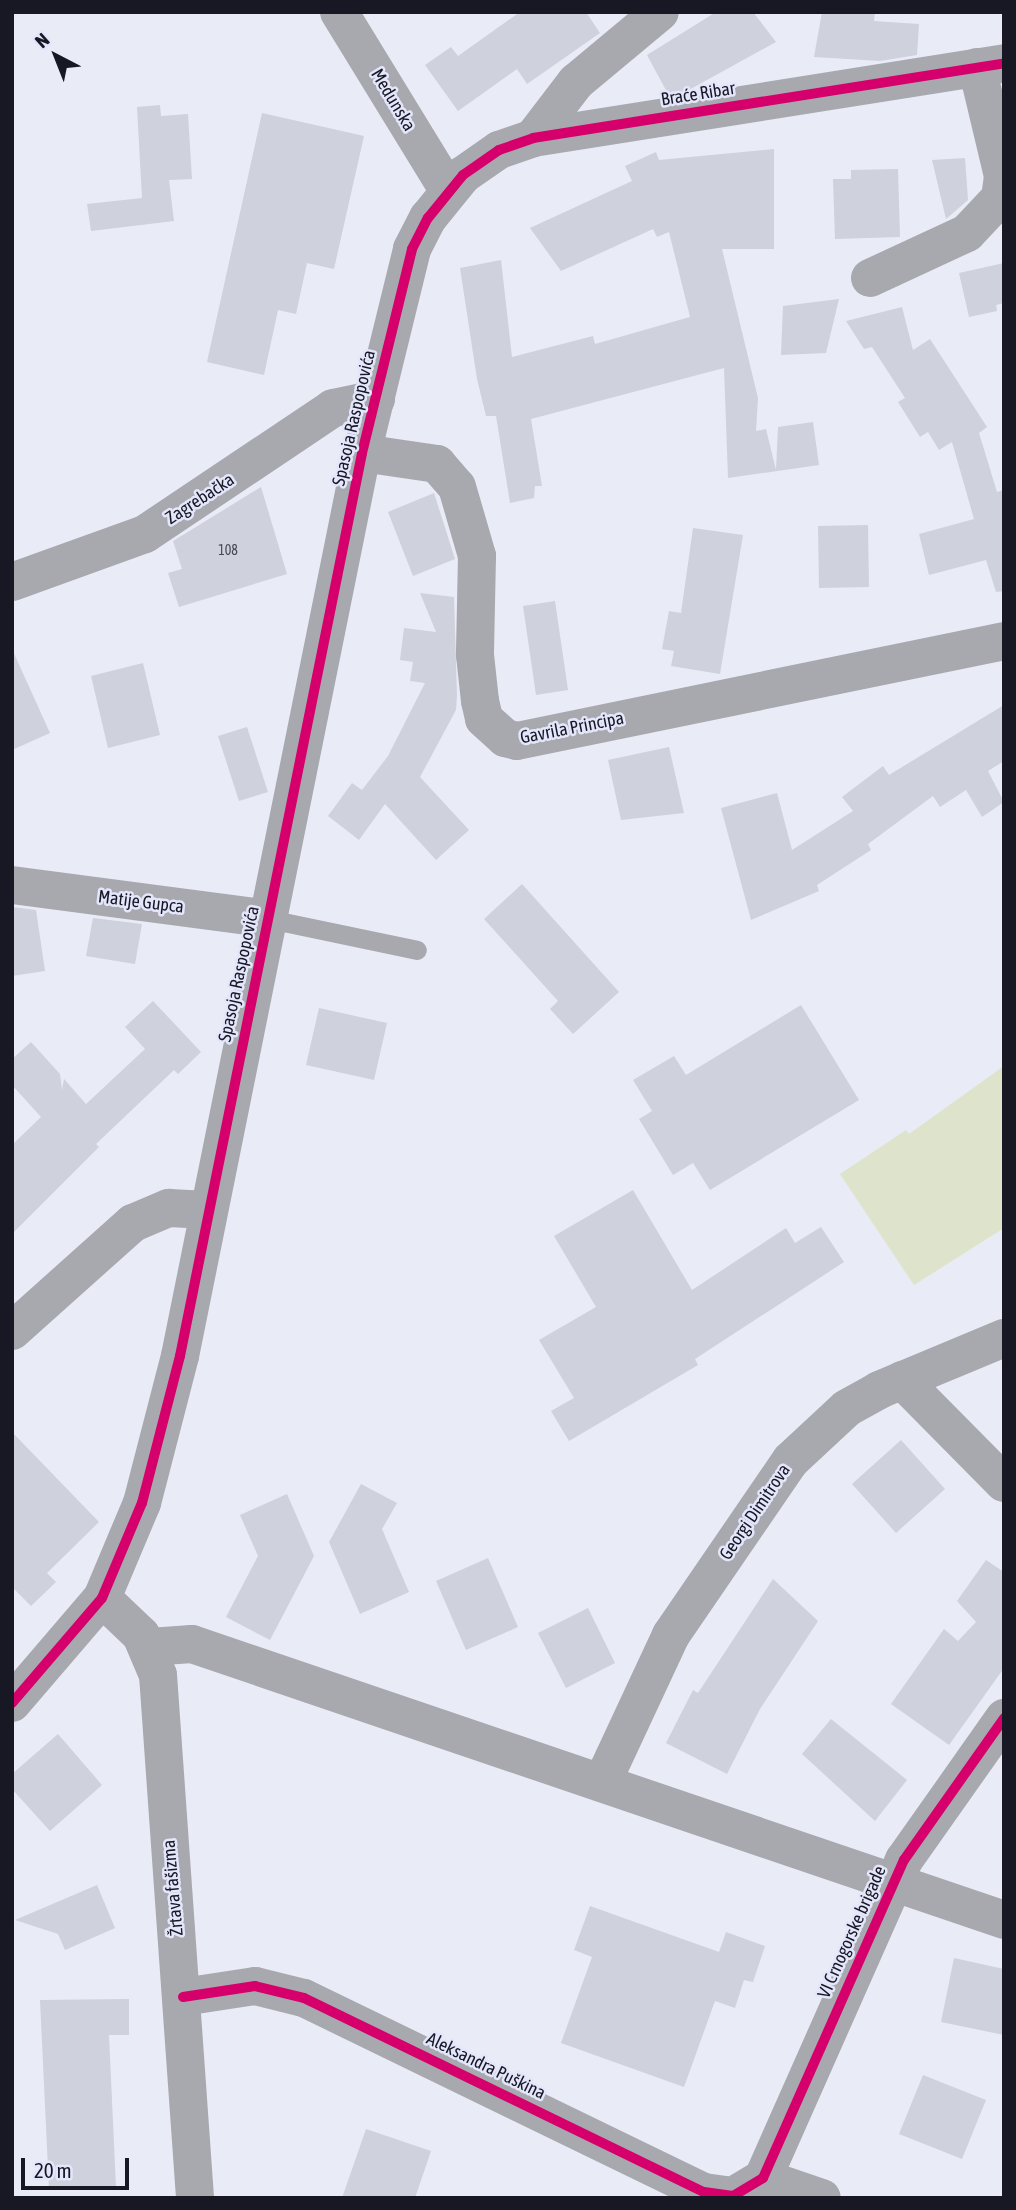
<!DOCTYPE html>
<meta charset="utf-8">
<style>
body{margin:0}
#map{position:relative;width:1016px;height:2210px;overflow:hidden;background:#e9ebf6;font-family:"Asap Condensed",sans-serif}
div>[style]{position:absolute}
.green>*{inset:0;background:#dde4cb}
.building>*{inset:0;background:#cfd1dc}
.service>*{height:19px;margin:-9.5px;padding:0 9.5px;transform-origin:9.5px;border-radius:9.5px;background:#a8a9af}
.minor>*{height:38px;margin:-19px;padding:0 19px;transform-origin:19px;border-radius:19px;background:#a8a9af}
.cycleway>*{height:10px;margin:-5px;padding:0 5px;transform-origin:5px;border-radius:5px;background:#d6006c}
span{translate:-50% -50%;white-space:nowrap;text-align:center;line-height:1.15;-webkit-text-stroke:5px #e4e7fb;paint-order:stroke}
.number-label{font-size:14px;color:#474854}
.number-label span{-webkit-text-stroke-width:0}
.street-label{font-size:18px;color:#171824}
.frame{position:absolute;inset:0;border:14px solid #171824;pointer-events:none}
.north{position:absolute;left:21px;top:21px;width:70px;height:70px;-webkit-text-stroke:5px #e4e7fb;paint-order:stroke;rotate:318deg;font-size:19px;font-weight:700;line-height:28px;text-align:center;color:#171824}
.north::after{content:'';display:block;margin:auto;width:24px;height:32px;background:#171824;clip-path:polygon(50% 0,100% 100%,50% 72%,0 100%)}
.scale{position:absolute;left:21px;top:2158px;width:108px;height:32px;box-sizing:border-box;border:4px solid #171824;border-top:0;padding-left:9px;font-size:21px;line-height:24px;white-space:nowrap;color:#171824;-webkit-text-stroke:5px #e4e7fb;paint-order:stroke}
</style>
<div id="map">
<div class="green">
<div style="clip-path:polygon(1004px 1066px,1004px 1228px,914px 1285px,840px 1174px,906px 1130px,909px 1134px)"></div>
</div>
<div class="building">
<div style="clip-path:polygon(520px 12px,586px 12px,600px 33px,527px 84px,517px 69px,458px 111px,425px 65px,451px 47px,458px 56px)"></div>
<div style="clip-path:polygon(716px 12px,753px 12px,776px 42px,687px 91px,668px 94px,647px 55px)"></div>
<div style="clip-path:polygon(822px 12px,875px 12px,874px 21px,919px 24px,917px 55px,880px 61px,814px 57px)"></div>
<div style="clip-path:polygon(160px 105px,161px 116px,188px 114px,192px 179px,169px 180px,174px 221px,91px 231px,87px 204px,142px 198px,137px 107px)"></div>
<div style="clip-path:polygon(262px 113px,364px 136px,334px 269px,307px 263px,296px 314px,278px 310px,264px 375px,207px 362px)"></div>
<div style="clip-path:polygon(774px 149px,774px 249px,722px 249px,758px 398px,756px 431px,766px 429px,776px 470px,778px 427px,813px 422px,819px 465px,728px 478px,724px 368px,531px 419px,542px 486px,535px 486px,534px 498px,510px 503px,496px 416px,486px 416px,477px 379px,460px 268px,501px 260px,512px 357px,593px 336px,595px 344px,690px 317px,669px 232px,657px 237px,653px 229px,561px 271px,530px 228px,632px 181px,625px 166px,656px 152px,659px 160px)"></div>
<div style="clip-path:polygon(965px 158px,968px 200px,946px 219px,932px 160px)"></div>
<div style="clip-path:polygon(898px 169px,900px 237px,835px 239px,833px 179px,851px 179px,851px 170px)"></div>
<div style="clip-path:polygon(1004px 263px,1004px 303px,996px 305px,997px 311px,969px 317px,959px 273px)"></div>
<div style="clip-path:polygon(839px 299px,826px 353px,781px 355px,783px 306px)"></div>
<div style="clip-path:polygon(902px 307px,913px 350px,930px 339px,987px 427px,979px 433px,997px 492px,1004px 490px,1004px 591px,996px 592px,986px 560px,929px 575px,919px 534px,974px 519px,952px 442px,939px 450px,928px 432px,920px 437px,898px 402px,905px 398px,872px 347px,864px 349px,846px 321px)"></div>
<div style="clip-path:polygon(261px 487px,287px 574px,179px 607px,168px 573px,182px 569px,173px 541px)"></div>
<div style="clip-path:polygon(434px 493px,455px 559px,413px 576px,388px 512px)"></div>
<div style="clip-path:polygon(868px 525px,869px 587px,819px 588px,818px 526px)"></div>
<div style="clip-path:polygon(693px 528px,743px 535px,720px 674px,671px 666px,674px 651px,662px 649px,669px 611px,681px 613px)"></div>
<div style="clip-path:polygon(420px 593px,454px 597px,457px 696px,456px 710px,420px 777px,469px 830px,436px 860px,385px 804px,359px 840px,328px 816px,352px 783px,362px 790px,388px 756px,425px 683px,410px 681px,413px 662px,400px 660px,404px 628px,436px 632px)"></div>
<div style="clip-path:polygon(555px 601px,568px 690px,536px 695px,523px 606px)"></div>
<div style="clip-path:polygon(12px 649px,50px 733px,12px 750px)"></div>
<div style="clip-path:polygon(143px 663px,160px 735px,108px 748px,91px 676px)"></div>
<div style="clip-path:polygon(1004px 705px,1004px 761px,988px 771px,1004px 802px,982px 817px,966px 790px,940px 807px,933px 796px,868px 844px,871px 850px,817px 885px,819px 891px,751px 920px,721px 808px,777px 793px,792px 850px,853px 811px,842px 797px,883px 766px,889px 775px)"></div>
<div style="clip-path:polygon(247px 727px,268px 792px,239px 801px,218px 736px)"></div>
<div style="clip-path:polygon(669px 747px,684px 813px,621px 820px,608px 760px)"></div>
<div style="clip-path:polygon(522px 884px,619px 992px,573px 1034px,550px 1009px,558px 1001px,484px 919px)"></div>
<div style="clip-path:polygon(12px 907px,36px 910px,45px 971px,12px 976px)"></div>
<div style="clip-path:polygon(93px 918px,142px 924px,135px 964px,86px 956px)"></div>
<div style="clip-path:polygon(153px 1001px,201px 1052px,178px 1074px,174px 1070px,96px 1144px,99px 1147px,12px 1234px,12px 1145px,41px 1117px,12px 1085px,12px 1059px,31px 1042px,60px 1074px,62px 1090px,64px 1079px,86px 1104px,145px 1049px,125px 1027px)"></div>
<div style="clip-path:polygon(801px 1005px,859px 1100px,710px 1190px,693px 1163px,673px 1175px,639px 1119px,652px 1111px,633px 1080px,674px 1056px,686px 1075px)"></div>
<div style="clip-path:polygon(319px 1008px,387px 1023px,374px 1080px,306px 1065px)"></div>
<div style="clip-path:polygon(633px 1190px,692px 1290px,786px 1228px,795px 1243px,821px 1227px,844px 1262px,695px 1359px,698px 1365px,569px 1441px,551px 1411px,574px 1398px,539px 1340px,596px 1307px,554px 1236px)"></div>
<div style="clip-path:polygon(12px 1432px,99px 1522px,47px 1573px,56px 1582px,31px 1606px,12px 1587px)"></div>
<div style="clip-path:polygon(901px 1440px,945px 1489px,896px 1533px,852px 1484px)"></div>
<div style="clip-path:polygon(361px 1484px,397px 1503px,382px 1529px,409px 1592px,360px 1614px,329px 1542px)"></div>
<div style="clip-path:polygon(287px 1494px,314px 1556px,270px 1640px,226px 1617px,258px 1556px,240px 1515px)"></div>
<div style="clip-path:polygon(488px 1558px,518px 1627px,466px 1650px,436px 1581px)"></div>
<div style="clip-path:polygon(986px 1560px,1004px 1572px,1004px 1668px,949px 1745px,891px 1704px,944px 1629px,958px 1641px,976px 1622px,957px 1601px)"></div>
<div style="clip-path:polygon(773px 1579px,818px 1621px,760px 1709px,727px 1774px,666px 1743px,693px 1690px,698px 1693px)"></div>
<div style="clip-path:polygon(588px 1608px,615px 1663px,566px 1688px,538px 1633px)"></div>
<div style="clip-path:polygon(831px 1719px,907px 1780px,875px 1821px,802px 1754px)"></div>
<div style="clip-path:polygon(58px 1734px,102px 1785px,50px 1831px,12px 1789px,12px 1774px)"></div>
<div style="clip-path:polygon(97px 1885px,115px 1928px,65px 1950px,58px 1934px,15px 1920px)"></div>
<div style="clip-path:polygon(590px 1906px,719px 1952px,726px 1932px,765px 1946px,753px 1982px,744px 1980px,735px 2008px,715px 2001px,684px 2087px,561px 2043px,592px 1957px,574px 1950px)"></div>
<div style="clip-path:polygon(954px 1958px,1004px 1969px,1004px 2035px,941px 2022px)"></div>
<div style="clip-path:polygon(129px 1999px,129px 2035px,109px 2035px,116px 2188px,49px 2190px,40px 2000px)"></div>
<div style="clip-path:polygon(923px 2075px,986px 2100px,962px 2159px,899px 2134px)"></div>
<div style="clip-path:polygon(366px 2129px,431px 2151px,415px 2198px,342px 2198px)"></div>
</div>
<div class="service">
<div style="left:269px;top:919px;width:151px;rotate:11.8deg"></div>
</div>
<div class="minor">
<div style="left:339px;top:12px;width:206px;rotate:58.5deg"></div>
<div style="left:533px;top:138px;width:71px;rotate:-52.5deg"></div>
<div style="left:576px;top:82px;width:109px;rotate:-39.8deg"></div>
<div style="left:870px;top:278px;width:107px;rotate:-24.9deg"></div>
<div style="left:967px;top:233px;width:48px;rotate:-46.7deg"></div>
<div style="left:1000px;top:198px;width:22px;rotate:-82deg"></div>
<div style="left:1003px;top:176px;width:112px;rotate:-103.4deg"></div>
<div style="left:362px;top:453px;width:76px;rotate:8.3deg"></div>
<div style="left:437px;top:464px;width:30px;rotate:49deg"></div>
<div style="left:457px;top:487px;width:72px;rotate:73.8deg"></div>
<div style="left:477px;top:556px;width:99px;rotate:91.2deg"></div>
<div style="left:475px;top:655px;width:46px;rotate:83.8deg"></div>
<div style="left:480px;top:701px;width:18px;rotate:77deg"></div>
<div style="left:484px;top:719px;width:28px;rotate:42deg"></div>
<div style="left:505px;top:738px;width:12px;rotate:14deg"></div>
<div style="left:517px;top:741px;width:497px;rotate:-11.6deg"></div>
<div style="left:12px;top:582px;width:141px;rotate:-19.8deg"></div>
<div style="left:145px;top:534px;width:226px;rotate:-33.8deg"></div>
<div style="left:333px;top:408px;width:44px;rotate:-11.8deg"></div>
<div style="left:12px;top:885px;width:259px;rotate:7.5deg"></div>
<div style="left:12px;top:1331px;width:162px;rotate:-41.8deg"></div>
<div style="left:133px;top:1223px;width:39px;rotate:-23deg"></div>
<div style="left:169px;top:1208px;width:39px;rotate:3deg"></div>
<div style="left:902px;top:1380px;width:145px;rotate:45.3deg"></div>
<div style="left:102px;top:1598px;width:54px;rotate:43.5deg"></div>
<div style="left:141px;top:1635px;width:43px;rotate:67deg"></div>
<div style="left:158px;top:1675px;width:524px;rotate:85.95deg"></div>
<div style="left:149px;top:1647px;width:43px;rotate:-4deg"></div>
<div style="left:192px;top:1644px;width:858px;rotate:18.77deg"></div>
<div style="left:12px;top:1703px;width:138px;rotate:-49.4deg"></div>
<div style="left:102px;top:1598px;width:103px;rotate:-67.2deg"></div>
<div style="left:142px;top:1503px;width:152px;rotate:-75.5deg"></div>
<div style="left:180px;top:1356px;width:921px;rotate:-78.6deg"></div>
<div style="left:362px;top:453px;width:210px;rotate:-76.2deg"></div>
<div style="left:412px;top:249px;width:35px;rotate:-63deg"></div>
<div style="left:428px;top:218px;width:55px;rotate:-50.9deg"></div>
<div style="left:463px;top:175px;width:44px;rotate:-34.8deg"></div>
<div style="left:499px;top:150px;width:36px;rotate:-19deg"></div>
<div style="left:533px;top:138px;width:477px;rotate:-9deg"></div>
<div style="left:602px;top:1783px;width:163px;rotate:-65deg"></div>
<div style="left:671px;top:1635px;width:212px;rotate:-55.6deg"></div>
<div style="left:791px;top:1460px;width:76px;rotate:-42.9deg"></div>
<div style="left:847px;top:1408px;width:37px;rotate:-29deg"></div>
<div style="left:879px;top:1390px;width:135px;rotate:-22.6deg"></div>
<div style="left:183px;top:1997px;width:73px;rotate:-8.7deg"></div>
<div style="left:255px;top:1986px;width:50px;rotate:13.8deg"></div>
<div style="left:304px;top:1998px;width:445px;rotate:25.9deg"></div>
<div style="left:704px;top:2192px;width:29px;rotate:8deg"></div>
<div style="left:733px;top:2196px;width:35px;rotate:-31deg"></div>
<div style="left:763px;top:2178px;width:348px;rotate:-66.1deg"></div>
<div style="left:904px;top:1860px;width:174px;rotate:-54.8deg"></div>
<div style="left:763px;top:2178px;width:62px;rotate:18.7deg"></div>
</div>
<div class="cycleway">
<div style="left:12px;top:1703px;width:138px;rotate:-49.4deg"></div>
<div style="left:102px;top:1598px;width:103px;rotate:-67.2deg"></div>
<div style="left:142px;top:1503px;width:152px;rotate:-75.5deg"></div>
<div style="left:180px;top:1356px;width:921px;rotate:-78.6deg"></div>
<div style="left:362px;top:453px;width:210px;rotate:-76.2deg"></div>
<div style="left:412px;top:249px;width:35px;rotate:-63deg"></div>
<div style="left:428px;top:218px;width:55px;rotate:-50.9deg"></div>
<div style="left:463px;top:175px;width:44px;rotate:-34.8deg"></div>
<div style="left:499px;top:150px;width:36px;rotate:-19deg"></div>
<div style="left:533px;top:138px;width:477px;rotate:-9deg"></div>
<div style="left:183px;top:1997px;width:73px;rotate:-8.7deg"></div>
<div style="left:255px;top:1986px;width:50px;rotate:13.8deg"></div>
<div style="left:304px;top:1998px;width:445px;rotate:25.9deg"></div>
<div style="left:704px;top:2192px;width:29px;rotate:8deg"></div>
<div style="left:733px;top:2196px;width:35px;rotate:-31deg"></div>
<div style="left:763px;top:2178px;width:348px;rotate:-66.1deg"></div>
<div style="left:904px;top:1860px;width:174px;rotate:-54.8deg"></div>
</div>
<div class="number-label">
<span style="left:228px;top:550px">108</span>
</div>
<div class="street-label">
<span style="left:698px;top:94px;rotate:-9deg">Braće Ribar</span>
<span style="left:393px;top:100px;rotate:59deg">Medunska</span>
<span style="left:354px;top:418px;rotate:-77deg">Spasoja Raspopovića</span>
<span style="left:200px;top:499px;rotate:-33deg">Zagrebačka</span>
<span style="left:572px;top:728px;rotate:-11deg">Gavrila Principa</span>
<span style="left:141px;top:902px;rotate:7deg">Matije Gupca</span>
<span style="left:239px;top:974px;rotate:-78deg">Spasoja Raspopovića</span>
<span style="left:755px;top:1512px;rotate:-56deg">Georgi Dimitrova</span>
<span style="left:173px;top:1888px;rotate:-95deg">Žrtava fašizma</span>
<span style="left:852px;top:1932px;rotate:-66deg">VI Crnogorske brigade</span>
<span style="left:486px;top:2066px;rotate:26deg">Aleksandra Puškina</span>
</div>
<div class="frame"></div>
<div class="north">N</div>
<div class="scale">20 m</div>
</div>
